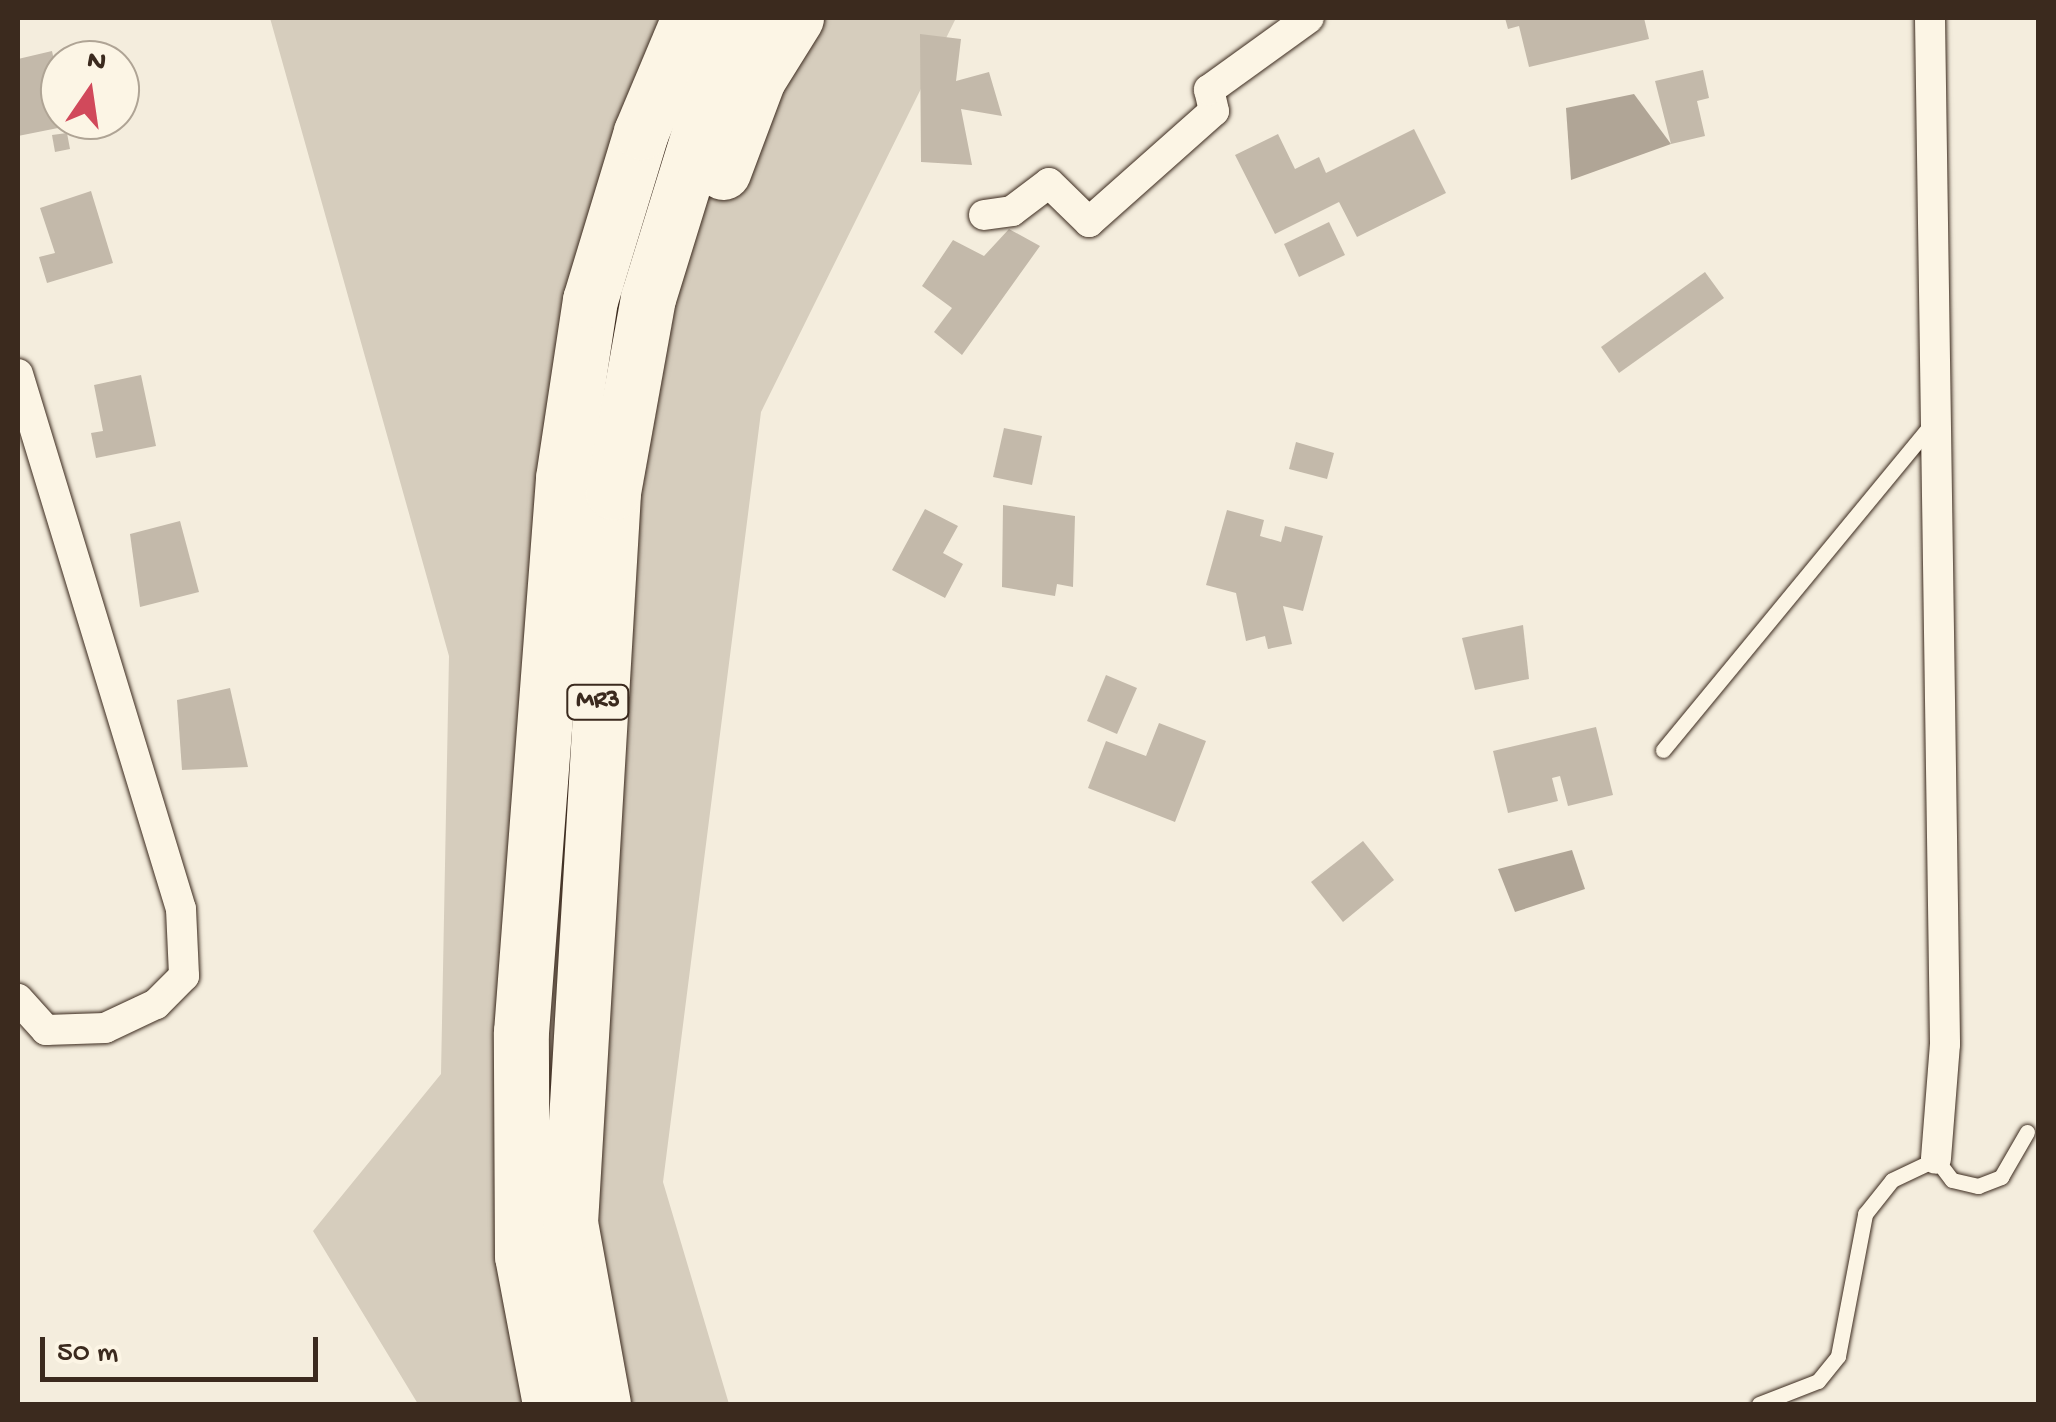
<!DOCTYPE html>
<style>
body{margin:0}
#map{position:relative;width:2056px;height:1422px;overflow:hidden;background:#f4eddd;font-family:"Gochi Hand",sans-serif}
div>[style]{position:absolute}
.green>*{inset:0;background:#d6cdbd}
.water>*{inset:0;background:#b0a596}
.building>*{inset:0;background:#c3b9aa}
.roads{filter:drop-shadow(0 0 2px #3b2a1e) drop-shadow(0 0 2px #3b2a1e)}
.service>*{height:15px;margin:-7.5px;padding:0 7.5px;transform-origin:7.5px;border-radius:7.5px;background:#fcf5e5}
.minor>*{height:30px;margin:-15px;padding:0 15px;transform-origin:15px;border-radius:15px;background:#fcf5e5}
.motorway>*{height:55px;margin:-27.5px;padding:0 27.5px;transform-origin:27.5px;border-radius:27.5px;background:#fcf5e5}
span{translate:-50% -50%;white-space:nowrap;text-align:center;line-height:1.15;-webkit-text-stroke:10px #fcf5e5;paint-order:stroke}
.shield-label span{padding:2px 8px;background:#fcf5e5;border:2px solid;border-radius:8px;-webkit-text-stroke-width:0}
.shield-label{font-size:25px;color:#3b2a1e;font-weight:700}
.frame{position:absolute;inset:0;border:20px solid #3b2a1e;pointer-events:none}
.north{position:absolute;left:40px;top:40px;width:100px;height:100px;box-sizing:border-box;background:#fcf5e5;border:2px solid #afa495;border-radius:50%;rotate:13deg;font-size:28px;font-weight:700;line-height:40px;text-align:center;color:#3b2a1e}
.north::after{content:'';display:block;margin:auto;width:35px;height:45px;background:#d1495b;clip-path:polygon(50% 0,100% 100%,50% 72%,0 100%)}
.scale{position:absolute;left:40px;top:1337px;width:278px;height:45px;box-sizing:border-box;border:5px solid #3b2a1e;border-top:0;padding-left:12px;font-size:30px;line-height:35px;white-space:nowrap;color:#3b2a1e;-webkit-text-stroke:8px #fcf5e5;paint-order:stroke}
</style>
<div id="map">
<div class="green">
<div style="clip-path:polygon(270px 18px,956px 18px,761px 412px,663px 1182px,729px 1404px,418px 1404px,313px 1231px,441px 1074px,449px 656px)"></div>
</div>
<div class="water">
<div style="clip-path:polygon(1634px 94px,1671px 144px,1571px 180px,1566px 108px)"></div>
<div style="clip-path:polygon(1572px 850px,1585px 889px,1515px 912px,1498px 869px)"></div>
</div>
<div class="building">
<div style="clip-path:polygon(1505px 18px,1644px 18px,1649px 39px,1529px 67px,1519px 26px,1508px 29px)"></div>
<div style="clip-path:polygon(920px 34px,961px 39px,956px 81px,989px 72px,1002px 116px,961px 109px,972px 165px,921px 162px)"></div>
<div style="clip-path:polygon(52px 51px,68px 126px,18px 136px,18px 59px)"></div>
<div style="clip-path:polygon(1703px 70px,1709px 98px,1697px 101px,1705px 136px,1671px 144px,1655px 81px)"></div>
<div style="clip-path:polygon(1414px 129px,1446px 193px,1357px 237px,1339px 202px,1275px 234px,1235px 155px,1278px 134px,1295px 169px,1319px 157px,1326px 173px)"></div>
<div style="clip-path:polygon(67px 133px,70px 149px,55px 152px,52px 135px)"></div>
<div style="clip-path:polygon(91px 191px,113px 263px,47px 283px,39px 257px,55px 253px,40px 208px)"></div>
<div style="clip-path:polygon(1329px 222px,1345px 255px,1299px 277px,1284px 244px)"></div>
<div style="clip-path:polygon(1009px 229px,1040px 246px,962px 355px,934px 332px,952px 308px,922px 286px,953px 240px,984px 256px)"></div>
<div style="clip-path:polygon(1705px 272px,1724px 298px,1619px 373px,1601px 347px)"></div>
<div style="clip-path:polygon(141px 375px,156px 446px,96px 458px,91px 433px,103px 431px,94px 385px)"></div>
<div style="clip-path:polygon(1004px 428px,1042px 436px,1032px 485px,993px 477px)"></div>
<div style="clip-path:polygon(1296px 442px,1334px 453px,1327px 479px,1289px 469px)"></div>
<div style="clip-path:polygon(1003px 505px,1075px 516px,1073px 587px,1057px 584px,1055px 596px,1002px 587px)"></div>
<div style="clip-path:polygon(925px 509px,958px 526px,943px 553px,963px 564px,945px 598px,892px 570px)"></div>
<div style="clip-path:polygon(1227px 510px,1264px 520px,1260px 536px,1281px 542px,1285px 526px,1323px 536px,1303px 611px,1283px 606px,1292px 644px,1268px 649px,1265px 636px,1246px 641px,1236px 593px,1206px 585px)"></div>
<div style="clip-path:polygon(180px 521px,199px 592px,140px 607px,130px 534px)"></div>
<div style="clip-path:polygon(1523px 625px,1529px 679px,1475px 690px,1462px 638px)"></div>
<div style="clip-path:polygon(1106px 675px,1137px 688px,1117px 734px,1087px 721px)"></div>
<div style="clip-path:polygon(230px 688px,248px 767px,182px 770px,177px 700px)"></div>
<div style="clip-path:polygon(1159px 723px,1206px 741px,1175px 822px,1088px 788px,1106px 741px,1146px 756px)"></div>
<div style="clip-path:polygon(1596px 727px,1613px 795px,1568px 806px,1560px 776px,1552px 778px,1558px 801px,1508px 813px,1493px 751px)"></div>
<div style="clip-path:polygon(1363px 841px,1394px 880px,1343px 922px,1311px 882px)"></div>
</div>
<div class="roads">
<div class="service">
<div style="left:1663px;top:750px;width:423px;rotate:-50.5deg"></div>
<div style="left:1759px;top:1404px;width:63px;rotate:-21.3deg"></div>
<div style="left:1818px;top:1381px;width:32px;rotate:-51deg"></div>
<div style="left:1838px;top:1356px;width:145px;rotate:-79.2deg"></div>
<div style="left:1865px;top:1214px;width:43px;rotate:-51.5deg"></div>
<div style="left:1892px;top:1180px;width:49px;rotate:-25.5deg"></div>
<div style="left:1936px;top:1159px;width:26px;rotate:53deg"></div>
<div style="left:1952px;top:1180px;width:27px;rotate:13deg"></div>
<div style="left:1978px;top:1186px;width:25px;rotate:-21deg"></div>
<div style="left:2001px;top:1177px;width:52px;rotate:-60deg"></div>
</div>
<div class="minor">
<div style="left:1930px;top:18px;width:1026px;rotate:89.16deg"></div>
<div style="left:1945px;top:1044px;width:115px;rotate:94.5deg"></div>
<div style="left:984px;top:215px;width:28px;rotate:-8deg"></div>
<div style="left:1012px;top:211px;width:46px;rotate:-37.1deg"></div>
<div style="left:1049px;top:183px;width:56px;rotate:44.3deg"></div>
<div style="left:1089px;top:222px;width:167px;rotate:-41.6deg"></div>
<div style="left:1214px;top:111px;width:22px;rotate:-103deg"></div>
<div style="left:1209px;top:90px;width:123px;rotate:-35.8deg"></div>
<div style="left:18px;top:374px;width:559px;rotate:73.06deg"></div>
<div style="left:181px;top:909px;width:67px;rotate:87.4deg"></div>
<div style="left:184px;top:976px;width:40px;rotate:135deg"></div>
<div style="left:156px;top:1004px;width:56px;rotate:154.8deg"></div>
<div style="left:105px;top:1028px;width:59px;rotate:178.1deg"></div>
<div style="left:46px;top:1030px;width:42px;rotate:-132.1deg"></div>
</div>
<div class="motorway">
<div style="left:723px;top:172px;width:99px;rotate:-69.4deg"></div>
<div style="left:758px;top:79px;width:72px;rotate:-58.1deg"></div>
<div style="left:550px;top:1404px;width:151px;rotate:-100.7deg"></div>
<div style="left:522px;top:1256px;width:224px;rotate:-90.3deg"></div>
<div style="left:521px;top:1032px;width:556px;rotate:-85.66deg"></div>
<div style="left:563px;top:478px;width:180px;rotate:-81.4deg"></div>
<div style="left:590px;top:300px;width:176px;rotate:-73.1deg"></div>
<div style="left:641px;top:132px;width:124px;rotate:-67.2deg"></div>
<div style="left:603px;top:1404px;width:184px;rotate:-100.3deg"></div>
<div style="left:570px;top:1223px;width:732px;rotate:-86.63deg"></div>
<div style="left:613px;top:492px;width:197px;rotate:-79.8deg"></div>
<div style="left:648px;top:298px;width:223px;rotate:-72.8deg"></div>
<div style="left:714px;top:85px;width:75px;rotate:-63.8deg"></div>
</div>
</div>
<div class="shield-label">
<span style="left:598px;top:702px">MR3</span>
</div>
<div class="frame"></div>
<div class="north">N</div>
<div class="scale">50 m</div>
</div>
